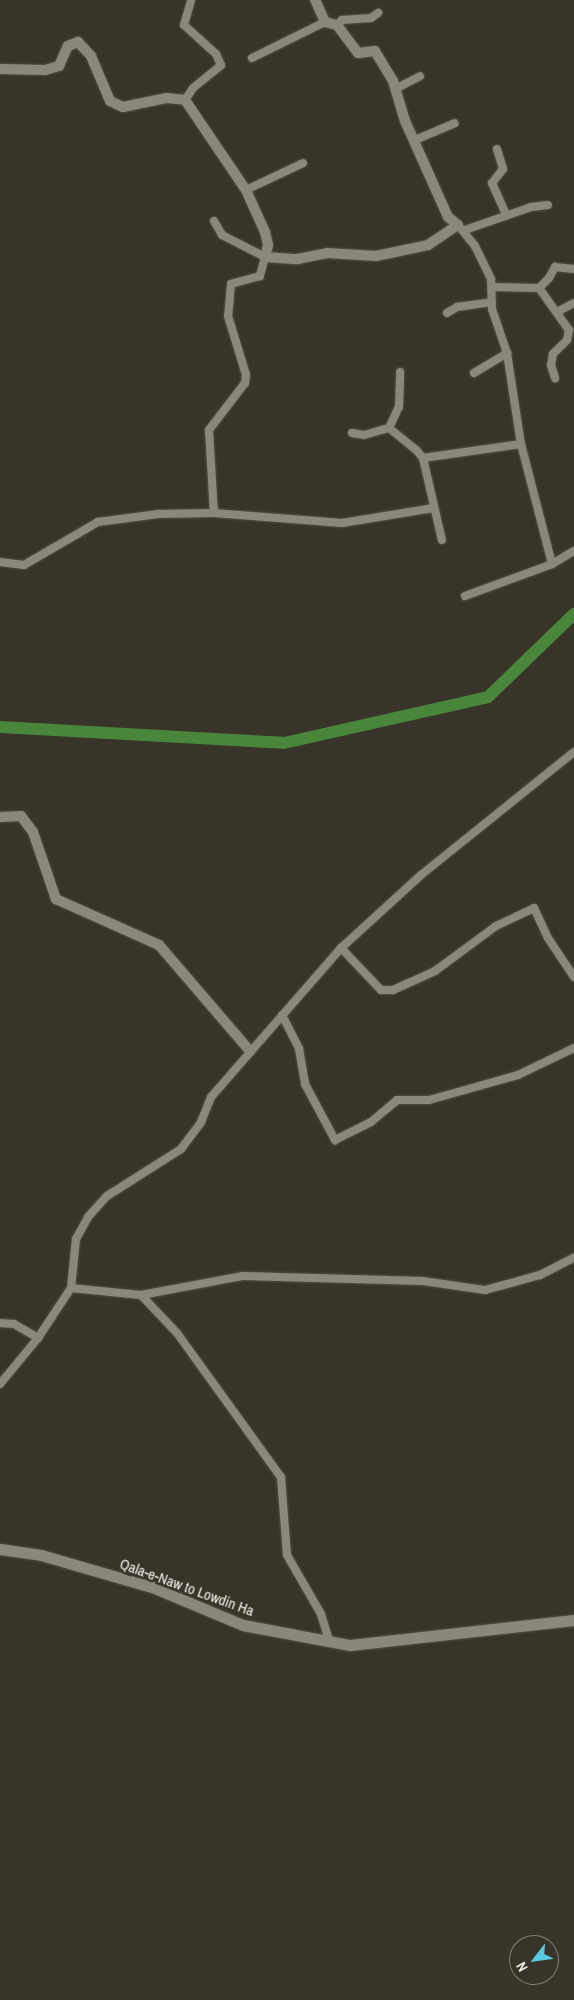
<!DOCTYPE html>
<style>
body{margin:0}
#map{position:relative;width:574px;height:2000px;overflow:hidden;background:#383429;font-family:"Archivo Narrow",sans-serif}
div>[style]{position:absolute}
.river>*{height:12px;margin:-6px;padding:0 6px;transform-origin:6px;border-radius:6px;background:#49853b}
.roads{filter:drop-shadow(0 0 1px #555149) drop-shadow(0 0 1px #555149)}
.minor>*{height:8px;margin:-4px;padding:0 4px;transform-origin:4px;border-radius:4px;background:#8b877b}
.tertiary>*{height:10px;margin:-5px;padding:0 5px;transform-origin:5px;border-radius:5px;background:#8b877b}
.secondary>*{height:11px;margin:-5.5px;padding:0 5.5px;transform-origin:5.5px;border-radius:5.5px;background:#8b877b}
span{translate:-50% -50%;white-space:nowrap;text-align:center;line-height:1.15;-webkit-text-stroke:5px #383429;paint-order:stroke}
.street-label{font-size:15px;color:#efece6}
.north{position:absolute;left:509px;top:1935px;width:50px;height:50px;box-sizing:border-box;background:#383429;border:1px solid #817e75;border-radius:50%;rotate:240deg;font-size:14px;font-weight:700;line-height:20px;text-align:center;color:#efece6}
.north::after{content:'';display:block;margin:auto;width:18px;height:22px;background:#58c9e3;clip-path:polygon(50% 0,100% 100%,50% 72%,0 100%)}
</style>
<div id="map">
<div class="river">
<div style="left:0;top:727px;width:284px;rotate:3.2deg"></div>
<div style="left:284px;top:743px;width:209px;rotate:-12.7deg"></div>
<div style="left:488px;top:697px;width:120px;rotate:-44deg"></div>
</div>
<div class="roads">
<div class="minor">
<div style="left:337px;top:25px;width:7px;rotate:-45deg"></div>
<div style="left:342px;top:20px;width:29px;rotate:-4deg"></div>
<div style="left:371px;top:18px;width:9px;rotate:-36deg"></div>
<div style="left:252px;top:58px;width:81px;rotate:-26.3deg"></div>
<div style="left:395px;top:89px;width:28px;rotate:-27deg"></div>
<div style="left:185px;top:100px;width:14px;rotate:-56deg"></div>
<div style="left:193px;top:88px;width:36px;rotate:-39deg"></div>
<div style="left:221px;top:65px;width:12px;rotate:-114deg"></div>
<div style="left:216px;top:54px;width:43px;rotate:-137.8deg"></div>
<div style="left:184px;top:25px;width:26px;rotate:-74deg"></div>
<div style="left:415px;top:140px;width:43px;rotate:-23deg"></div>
<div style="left:497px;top:149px;width:21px;rotate:73deg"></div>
<div style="left:503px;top:169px;width:18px;rotate:128deg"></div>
<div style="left:492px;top:183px;width:35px;rotate:66deg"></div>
<div style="left:246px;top:190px;width:63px;rotate:-25.3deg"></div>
<div style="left:214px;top:221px;width:16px;rotate:60deg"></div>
<div style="left:222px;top:235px;width:48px;rotate:27.1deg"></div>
<div style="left:265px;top:257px;width:20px;rotate:105deg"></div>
<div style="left:260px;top:276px;width:30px;rotate:165deg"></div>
<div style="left:231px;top:284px;width:32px;rotate:95deg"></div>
<div style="left:228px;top:316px;width:62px;rotate:73deg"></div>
<div style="left:246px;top:375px;width:8px;rotate:97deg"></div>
<div style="left:245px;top:383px;width:59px;rotate:127.5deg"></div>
<div style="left:209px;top:430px;width:83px;rotate:86.6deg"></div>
<div style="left:458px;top:225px;width:27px;rotate:51deg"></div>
<div style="left:475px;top:246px;width:37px;rotate:64deg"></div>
<div style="left:491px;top:279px;width:30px;rotate:88deg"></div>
<div style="left:492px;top:309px;width:46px;rotate:71.2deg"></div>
<div style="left:507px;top:353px;width:92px;rotate:81.3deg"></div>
<div style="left:521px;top:444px;width:124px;rotate:75.5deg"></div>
<div style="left:465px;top:230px;width:70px;rotate:-19.2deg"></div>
<div style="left:531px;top:207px;width:17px;rotate:-7deg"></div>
<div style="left:492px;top:287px;width:47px;rotate:1.2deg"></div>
<div style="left:539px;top:288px;width:14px;rotate:-45deg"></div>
<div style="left:549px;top:278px;width:13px;rotate:-61deg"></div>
<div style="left:555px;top:267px;width:19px;rotate:6deg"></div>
<div style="left:539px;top:288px;width:52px;rotate:54.5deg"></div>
<div style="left:569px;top:330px;width:10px;rotate:101deg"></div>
<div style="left:567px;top:340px;width:20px;rotate:135deg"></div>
<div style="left:553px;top:354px;width:11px;rotate:100deg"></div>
<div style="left:551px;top:365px;width:14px;rotate:73deg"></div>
<div style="left:557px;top:312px;width:19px;rotate:-28deg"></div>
<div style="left:447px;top:313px;width:12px;rotate:-31deg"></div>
<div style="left:457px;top:307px;width:35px;rotate:-8deg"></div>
<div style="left:474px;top:373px;width:39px;rotate:-31deg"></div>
<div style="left:389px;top:428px;width:23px;rotate:-65deg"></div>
<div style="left:399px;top:407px;width:35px;rotate:-88deg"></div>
<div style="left:352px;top:433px;width:12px;rotate:9deg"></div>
<div style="left:364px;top:435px;width:26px;rotate:-16deg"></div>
<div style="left:389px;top:428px;width:36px;rotate:39deg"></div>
<div style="left:417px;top:451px;width:9px;rotate:49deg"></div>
<div style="left:423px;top:458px;width:84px;rotate:77deg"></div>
<div style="left:423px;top:458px;width:99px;rotate:-8.1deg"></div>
<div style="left:0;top:562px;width:24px;rotate:7deg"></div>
<div style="left:24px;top:565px;width:86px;rotate:-30.2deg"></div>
<div style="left:98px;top:522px;width:61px;rotate:-7.6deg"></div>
<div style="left:158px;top:514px;width:56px;rotate:-1deg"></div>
<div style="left:214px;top:513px;width:128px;rotate:4.5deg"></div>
<div style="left:342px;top:523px;width:93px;rotate:-9.3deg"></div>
<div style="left:465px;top:596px;width:93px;rotate:-20.2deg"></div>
<div style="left:552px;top:564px;width:26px;rotate:-31deg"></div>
<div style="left:341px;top:948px;width:58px;rotate:46.4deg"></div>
<div style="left:381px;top:990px;width:12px"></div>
<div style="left:393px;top:990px;width:46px;rotate:-24.3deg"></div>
<div style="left:435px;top:971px;width:76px;rotate:-36.4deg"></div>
<div style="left:496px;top:926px;width:42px;rotate:-25.3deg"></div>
<div style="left:534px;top:908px;width:33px;rotate:65deg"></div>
<div style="left:548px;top:938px;width:47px;rotate:56.3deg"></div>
<div style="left:282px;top:1015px;width:38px;rotate:63deg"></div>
<div style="left:299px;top:1049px;width:36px;rotate:80deg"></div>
<div style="left:305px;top:1084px;width:64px;rotate:61.8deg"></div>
<div style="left:335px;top:1140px;width:40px;rotate:-26.6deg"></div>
<div style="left:371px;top:1122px;width:34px;rotate:-40deg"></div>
<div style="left:397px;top:1100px;width:32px"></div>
<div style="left:429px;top:1100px;width:52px;rotate:-15.6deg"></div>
<div style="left:479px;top:1086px;width:41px;rotate:-15.8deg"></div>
<div style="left:518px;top:1075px;width:62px;rotate:-25.7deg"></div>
<div style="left:71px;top:1288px;width:70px;rotate:5.7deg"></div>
<div style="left:141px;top:1295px;width:52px;rotate:46.5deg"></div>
<div style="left:177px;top:1333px;width:178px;rotate:54.2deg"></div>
<div style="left:281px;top:1477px;width:78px;rotate:85.6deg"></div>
<div style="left:287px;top:1555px;width:68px;rotate:60deg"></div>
<div style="left:321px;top:1614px;width:28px;rotate:73deg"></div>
<div style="left:141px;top:1295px;width:104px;rotate:-10.6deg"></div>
<div style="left:243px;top:1276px;width:180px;rotate:1.6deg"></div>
<div style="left:423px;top:1281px;width:63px;rotate:8.3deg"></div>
<div style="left:485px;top:1290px;width:57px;rotate:-15.3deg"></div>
<div style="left:540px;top:1275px;width:38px;rotate:-27deg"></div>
<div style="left:0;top:1323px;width:14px;rotate:4deg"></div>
<div style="left:14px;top:1324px;width:28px;rotate:30deg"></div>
<div style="left:0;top:1384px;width:60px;rotate:-50.4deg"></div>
<div style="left:38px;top:1338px;width:60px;rotate:-56.6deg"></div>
<div style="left:71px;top:1288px;width:49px;rotate:-84.2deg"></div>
<div style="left:76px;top:1239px;width:25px;rotate:-61deg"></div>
<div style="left:88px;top:1217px;width:28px;rotate:-48deg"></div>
<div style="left:107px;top:1196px;width:88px;rotate:-32.4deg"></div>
<div style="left:181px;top:1149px;width:34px;rotate:-53deg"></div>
<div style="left:201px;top:1122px;width:27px;rotate:-68deg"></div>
<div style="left:211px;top:1097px;width:198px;rotate:-48.9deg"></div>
<div style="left:341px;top:948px;width:108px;rotate:-42.4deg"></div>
<div style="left:421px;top:875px;width:196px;rotate:-38.8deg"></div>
</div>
<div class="tertiary">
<div style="left:0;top:69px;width:45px;rotate:1.3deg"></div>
<div style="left:45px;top:70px;width:15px;rotate:-16deg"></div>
<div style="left:59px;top:66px;width:22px;rotate:-66deg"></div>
<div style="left:68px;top:46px;width:11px;rotate:-22deg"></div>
<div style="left:78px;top:42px;width:19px;rotate:47deg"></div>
<div style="left:91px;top:56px;width:49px;rotate:67.1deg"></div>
<div style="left:110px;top:101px;width:14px;rotate:25deg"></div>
<div style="left:123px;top:107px;width:45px;rotate:-11.6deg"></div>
<div style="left:167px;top:98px;width:18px;rotate:6deg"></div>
<div style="left:185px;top:100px;width:109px;rotate:55.9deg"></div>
<div style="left:246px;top:190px;width:46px;rotate:65.7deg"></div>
<div style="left:265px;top:232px;width:13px;rotate:77deg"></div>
<div style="left:268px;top:245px;width:12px;rotate:104deg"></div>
<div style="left:265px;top:257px;width:32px;rotate:4deg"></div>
<div style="left:297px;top:259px;width:31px;rotate:-11deg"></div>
<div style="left:327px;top:253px;width:49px;rotate:3.5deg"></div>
<div style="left:376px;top:256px;width:53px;rotate:-11.9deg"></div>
<div style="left:428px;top:245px;width:36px;rotate:-34deg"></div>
<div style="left:458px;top:225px;width:13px;rotate:-141deg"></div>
<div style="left:448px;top:217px;width:105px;rotate:-114.1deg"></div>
<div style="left:405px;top:121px;width:42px;rotate:-106.7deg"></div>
<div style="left:393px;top:81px;width:35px;rotate:-121deg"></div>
<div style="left:375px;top:51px;width:17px;rotate:173deg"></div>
<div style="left:358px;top:53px;width:35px;rotate:-127deg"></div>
<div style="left:337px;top:25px;width:12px;rotate:-166deg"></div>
<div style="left:325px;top:22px;width:24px;rotate:-114deg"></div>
<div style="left:0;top:817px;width:21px;rotate:-3deg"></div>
<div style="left:21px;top:816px;width:20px;rotate:53deg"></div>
<div style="left:33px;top:832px;width:71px;rotate:71.1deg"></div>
<div style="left:56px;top:899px;width:113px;rotate:24.1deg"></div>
<div style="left:159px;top:945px;width:140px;rotate:49.4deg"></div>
</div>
<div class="secondary">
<div style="left:0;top:1549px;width:41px;rotate:8.3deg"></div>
<div style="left:41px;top:1555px;width:116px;rotate:16.1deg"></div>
<div style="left:152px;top:1587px;width:99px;rotate:22.7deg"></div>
<div style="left:243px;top:1625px;width:109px;rotate:10.6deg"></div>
<div style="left:350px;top:1645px;width:225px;rotate:-6.4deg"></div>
</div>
</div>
<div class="street-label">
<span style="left:187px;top:1587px;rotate:20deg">Qala-e-Naw to Lowdin Ha</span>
</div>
<div class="north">N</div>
</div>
